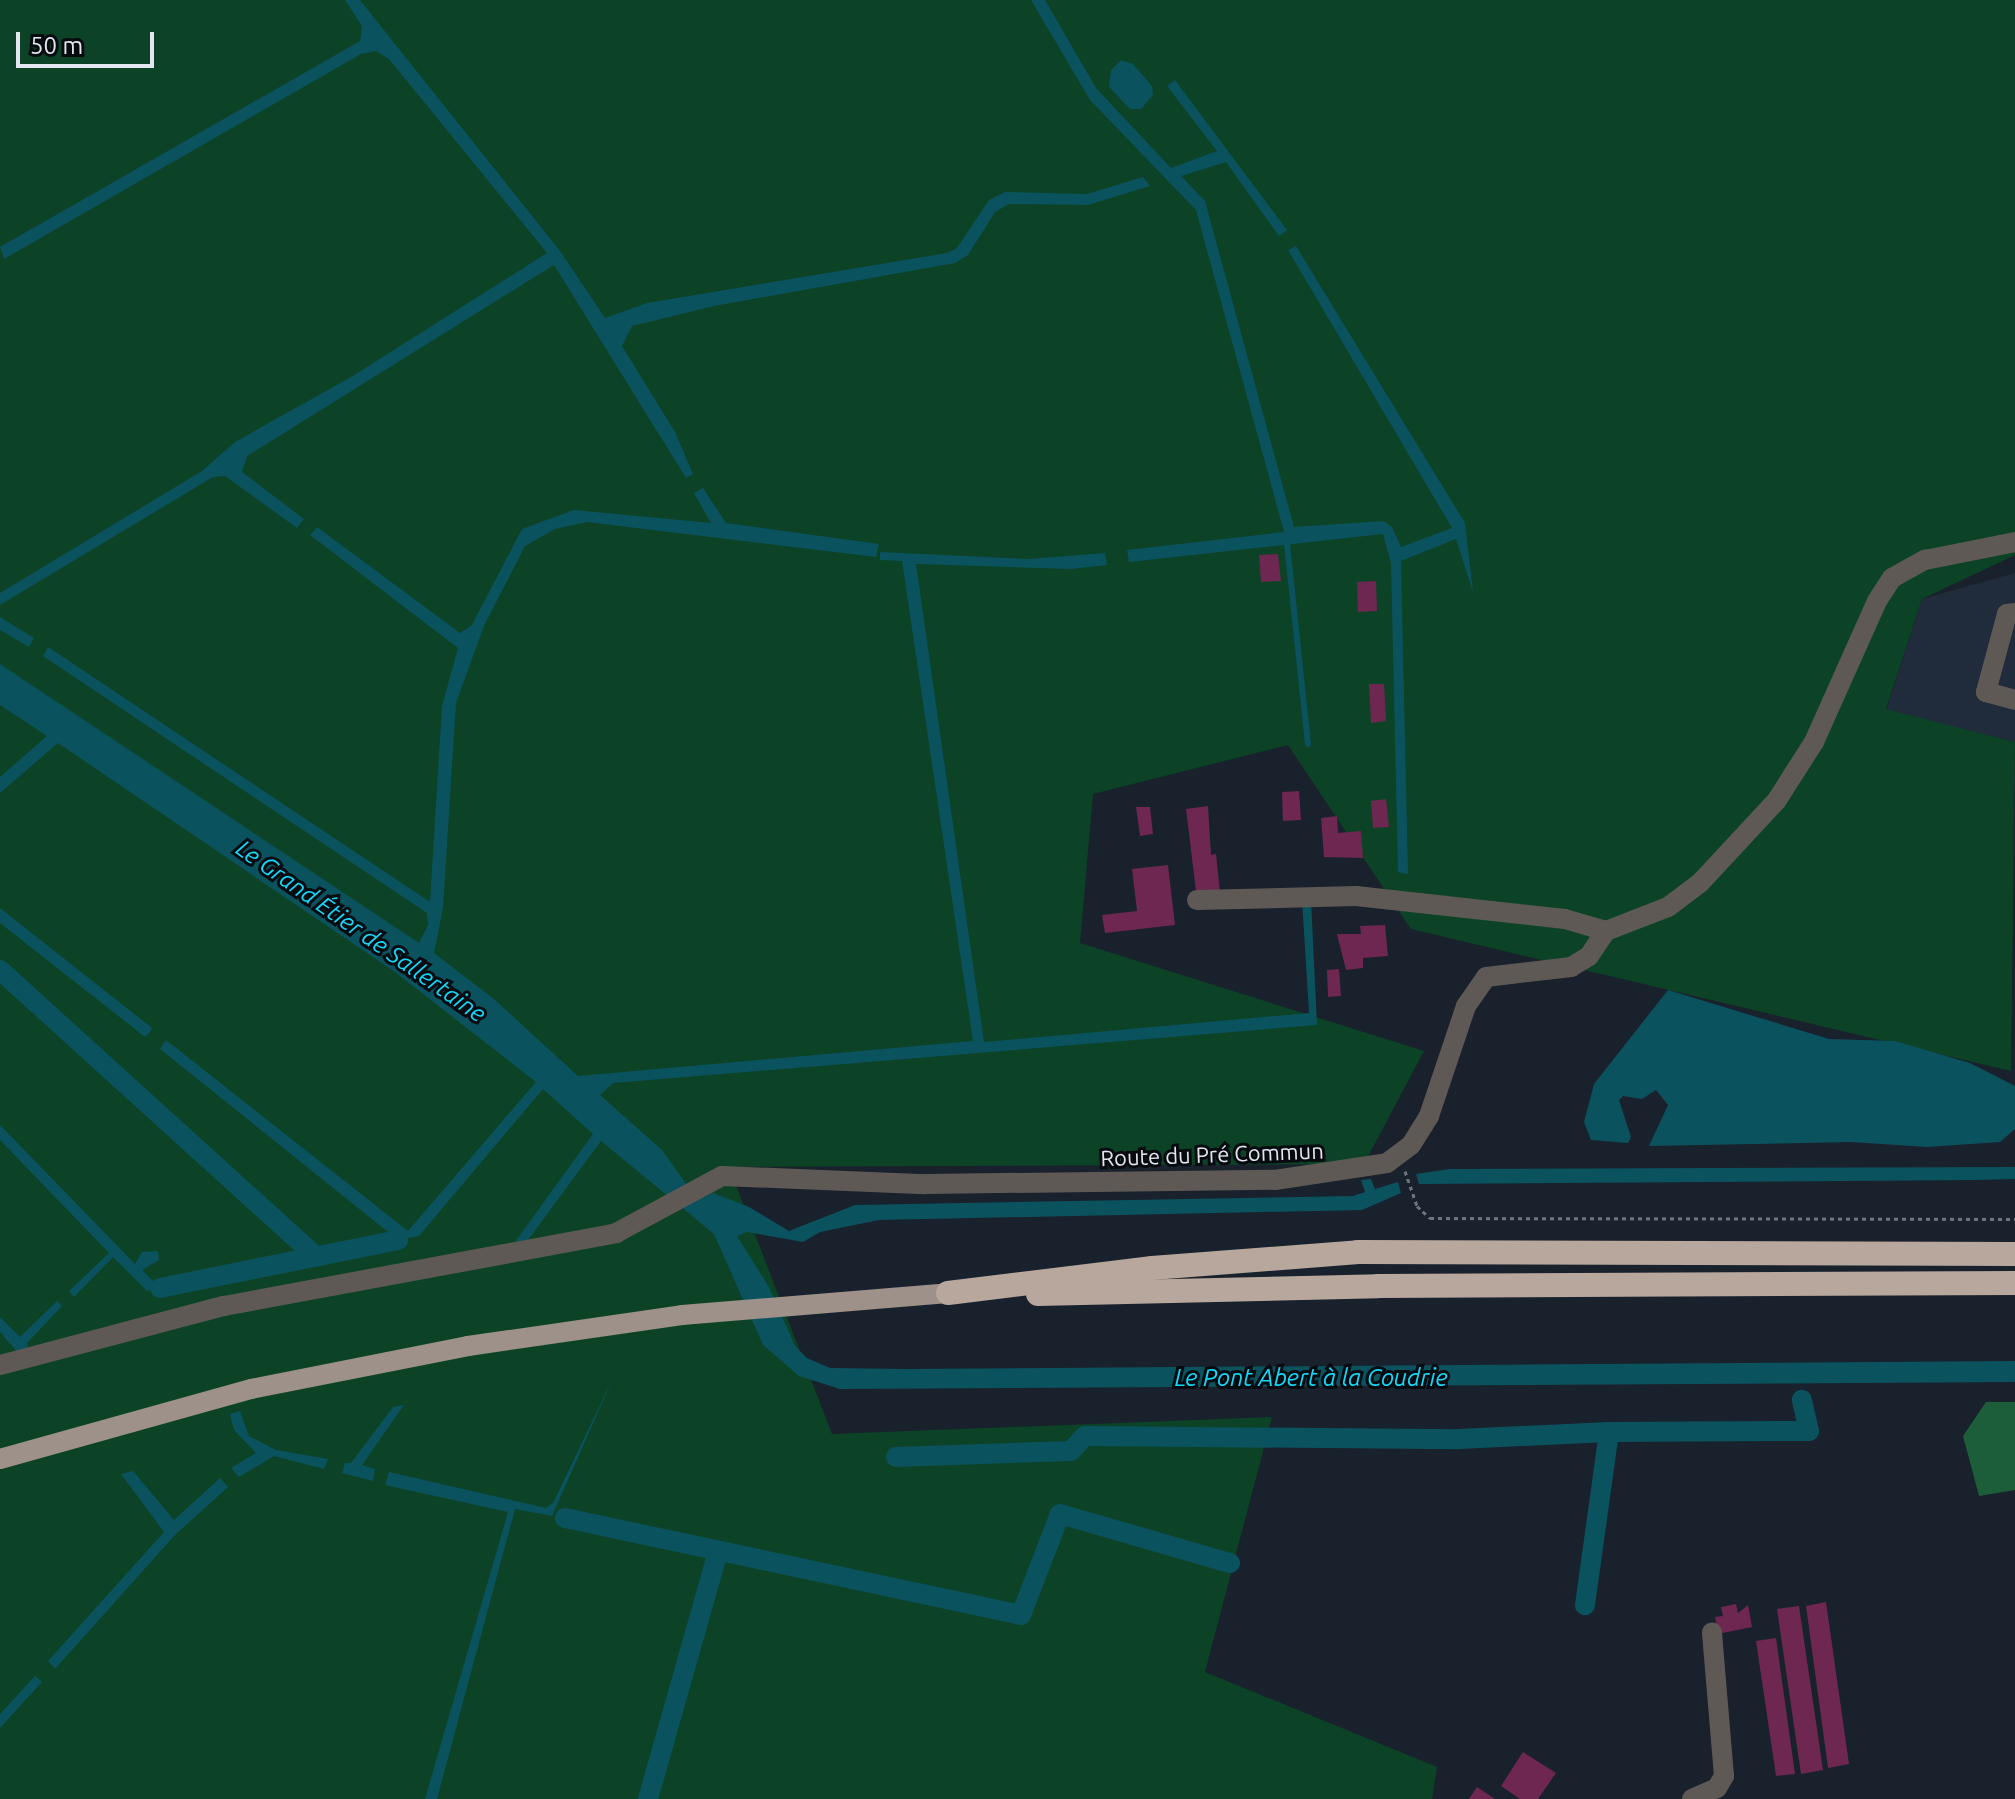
<!DOCTYPE html>
<meta charset="utf-8">
<style>
body{margin:0}
#map{position:relative;width:2015px;height:1799px;overflow:hidden;background:#19212c;font-family:Ubuntu,sans-serif}
div>[style]{position:absolute}
.built>*{inset:0;background:#202b3b}
.green>*{inset:0;background:#0c4326}
.forest>*{inset:0;background:#1d5e3a}
.water>*{inset:0;background:#0b525f}
.stream>*{height:6px;margin:-3px;padding:0 3px;transform-origin:3px;border-radius:3px;background:#0b525f}
.canal>*{height:20px;margin:-10px;padding:0 10px;transform-origin:10px;border-radius:10px;background:#0b525f}
.building>*{inset:0;background:#6d2751}
.path>*{height:3px;margin-top:-1.5px;transform-origin:0;background:repeating-linear-gradient(90deg,#6e757f 0 4px,transparent 0 8px)}
.minor>*{height:20px;margin:-10px;padding:0 10px;transform-origin:10px;border-radius:10px;background:#5f5955}
.major>*{height:20px;margin:-10px;padding:0 10px;transform-origin:10px;border-radius:10px;background:#9e9189}
.highway>*{height:24px;margin:-12px;padding:0 12px;transform-origin:12px;border-radius:12px;background:#b7a79d}
span{translate:-50% -50%;white-space:nowrap;text-align:center;line-height:1.15;-webkit-text-stroke:6px #070a0f;paint-order:stroke}
.street-label{font-size:22px;color:#e2e7ef}
.water-label{font-size:24px;color:#10d9f9;font-style:italic}
.scale{position:absolute;left:16px;top:32px;width:138px;height:36px;box-sizing:border-box;border:4px solid #e2e7ef;border-top:0;padding-left:10px;font-size:24px;line-height:28px;white-space:nowrap;color:#e2e7ef;-webkit-text-stroke:6px #070a0f;paint-order:stroke}
</style>
<div id="map">
<div class="built">
<div style="clip-path:polygon(2015px 573px,2015px 742px,1886px 710px,1922px 599px)"></div>
</div>
<div class="green">
<div style="clip-path:polygon(0 0,2015px 0,2015px 555px,1922px 599px,1886px 709px,2015px 742px,2011px 1071px,1411px 929px,1288px 745px,1093px 794px,1080px 943px,1424px 1051px,1364px 1164px,729px 1167px,832px 1434px,1272px 1417px,1205px 1672px,1437px 1767px,1432px 1799px,0 1799px)"></div>
</div>
<div class="forest">
<div style="clip-path:polygon(1986px 1402px,2015px 1402px,2015px 1490px,1979px 1496px,1963px 1436px)"></div>
</div>
<div class="water">
<div style="clip-path:polygon(345px 0,360px 0,560px 251px,605px 318px,647px 303px,947px 253px,957px 248px,989px 200px,1005px 192px,1087px 194px,1143px 177px,1150px 186px,1088px 205px,1009px 204px,995px 212px,968px 255px,955px 263px,714px 306px,632px 326px,622px 346px,675px 432px,693px 474px,686px 478px,554px 265px,247px 456px,242px 472px,304px 519px,297px 528px,225px 476px,213px 477px,0 605px,0 593px,202px 471px,235px 442px,351px 377px,547px 253px,389px 59px,376px 51px,361px 54px,4px 259px,0 247px,360px 41px,362px 26px)"></div>
<div style="clip-path:polygon(1031px 0,1045px 0,1096px 88px,1171px 168px,1217px 151px,1167px 86px,1175px 80px,1287px 230px,1279px 236px,1226px 162px,1181px 176px,1205px 201px,1294px 527px,1383px 521px,1392px 527px,1401px 547px,1452px 528px,1288px 250px,1296px 246px,1465px 523px,1473px 592px,1456px 539px,1401px 561px,1408px 874px,1398px 872px,1391px 563px,1383px 534px,1129px 562px,1127px 550px,1284px 532px,1196px 210px,1090px 100px)"></div>
<div style="clip-path:polygon(1121px 60px,1133px 64px,1152px 86px,1153px 95px,1141px 109px,1130px 109px,1109px 87px,1111px 70px)"></div>
<div style="clip-path:polygon(703px 488px,726px 523px,879px 544px,876px 557px,587px 522px,555px 529px,525px 546px,484px 626px,456px 703px,443px 908px,434px 953px,495px 1000px,578px 1076px,973px 1041px,902px 561px,880px 560px,880px 552px,1029px 559px,1105px 553px,1107px 565px,1071px 569px,916px 564px,984px 1042px,1309px 1013px,1302px 900px,1311px 899px,1317px 1025px,613px 1083px,600px 1095px,662px 1150px,687px 1185px,704px 1197px,713px 1193px,749px 1207px,789px 1231px,855px 1205px,1353px 1196px,1365px 1192px,1361px 1180px,1371px 1179px,1375px 1189px,1398px 1182px,1401px 1193px,1362px 1210px,879px 1220px,820px 1232px,803px 1242px,747px 1232px,737px 1236px,769px 1287px,795px 1346px,807px 1358px,830px 1368px,907px 1369px,2015px 1361px,2015px 1382px,840px 1389px,799px 1376px,763px 1345px,714px 1234px,601px 1141px,528px 1240px,515px 1242px,593px 1134px,543px 1089px,419px 1236px,398px 1240px,160px 1049px,166px 1040px,408px 1231px,536px 1082px,395px 972px,58px 743px,0 793px,0 777px,47px 736px,0 705px,0 664px,419px 943px,428px 925px,427px 913px,43px 656px,48px 647px,430px 902px,442px 706px,458px 648px,310px 535px,317px 527px,460px 633px,472px 625px,522px 529px,574px 510px,711px 523px,694px 493px)"></div>
<div style="clip-path:polygon(0 617px,34px 638px,29px 647px,0 630px)"></div>
<div style="clip-path:polygon(0 908px,152px 1028px,150px 1032px,145px 1037px,0 923px)"></div>
<div style="clip-path:polygon(1668px 990px,1829px 1039px,1895px 1041px,1970px 1063px,2015px 1086px,2015px 1129px,2000px 1142px,1927px 1147px,1851px 1142px,1649px 1146px,1668px 1105px,1656px 1090px,1642px 1099px,1623px 1096px,1619px 1100px,1631px 1137px,1628px 1143px,1591px 1140px,1584px 1122px,1594px 1084px)"></div>
<div style="clip-path:polygon(0 1125px,135px 1264px,142px 1252px,158px 1251px,159px 1260px,142px 1270px,160px 1288px,147px 1291px,113px 1257px,74px 1297px,69px 1291px,109px 1253px,0 1140px)"></div>
<div style="clip-path:polygon(2015px 1167px,2015px 1179px,1977px 1180px,1419px 1184px,1416px 1174px,1450px 1169px)"></div>
<div style="clip-path:polygon(57px 1301px,62px 1306px,27px 1343px,29px 1352px,19px 1354px,0 1332px,0 1317px,20px 1337px)"></div>
<div style="clip-path:polygon(614px 1376px,552px 1516px,515px 1509px,437px 1799px,425px 1799px,508px 1512px,385px 1485px,389px 1472px,546px 1508px,553px 1503px)"></div>
<div style="clip-path:polygon(404px 1405px,362px 1465px,375px 1469px,373px 1481px,342px 1473px,345px 1463px,351px 1463px,393px 1407px)"></div>
<div style="clip-path:polygon(240px 1411px,249px 1436px,276px 1450px,328px 1459px,324px 1469px,274px 1456px,239px 1477px,231px 1468px,256px 1453px,234px 1430px,230px 1414px)"></div>
<div style="clip-path:polygon(133px 1471px,174px 1520px,220px 1478px,228px 1487px,175px 1535px,55px 1669px,48px 1661px,164px 1532px,121px 1474px)"></div>
<div style="clip-path:polygon(35px 1676px,42px 1682px,0 1728px,0 1714px)"></div>
</div>
<div class="stream">
<div style="left:1287px;top:544px;width:201px;rotate:84deg"></div>
</div>
<div class="canal">
<div style="left:0;top:970px;width:427px;rotate:42.2deg"></div>
<div style="left:160px;top:1288px;width:243px;rotate:-11.4deg"></div>
<div style="left:1609px;top:1432px;width:200px;rotate:-0.3deg"></div>
<div style="left:1809px;top:1431px;width:32px;rotate:-103deg"></div>
<div style="left:896px;top:1457px;width:175px;rotate:-2deg"></div>
<div style="left:1071px;top:1451px;width:21px;rotate:-47deg"></div>
<div style="left:1085px;top:1436px;width:374px;rotate:0.5deg"></div>
<div style="left:1459px;top:1439px;width:150px;rotate:-2.7deg"></div>
<div style="left:1609px;top:1432px;width:175px;rotate:97.9deg"></div>
<div style="left:565px;top:1518px;width:466px;rotate:12deg"></div>
<div style="left:1021px;top:1615px;width:108px;rotate:-68.9deg"></div>
<div style="left:1060px;top:1514px;width:177px;rotate:16.1deg"></div>
<div style="left:648px;top:1799px;width:258px;rotate:-74.2deg"></div>
</div>
<div class="building">
<div style="clip-path:polygon(1278px 554px,1281px 581px,1261px 582px,1259px 555px)"></div>
<div style="clip-path:polygon(1376px 581px,1377px 611px,1358px 612px,1357px 582px)"></div>
<div style="clip-path:polygon(1369px 684px,1384px 684px,1386px 721px,1371px 723px)"></div>
<div style="clip-path:polygon(1299px 791px,1301px 820px,1283px 821px,1282px 792px)"></div>
<div style="clip-path:polygon(1386px 799px,1389px 827px,1373px 828px,1371px 801px)"></div>
<div style="clip-path:polygon(1208px 806px,1211px 855px,1216px 854px,1220px 892px,1196px 891px,1186px 809px)"></div>
<div style="clip-path:polygon(1136px 807px,1150px 807px,1153px 834px,1140px 836px)"></div>
<div style="clip-path:polygon(1337px 816px,1338px 833px,1361px 831px,1363px 858px,1324px 857px,1321px 818px)"></div>
<div style="clip-path:polygon(1168px 865px,1175px 925px,1105px 933px,1102px 915px,1137px 911px,1132px 869px)"></div>
<div style="clip-path:polygon(1385px 925px,1388px 956px,1363px 958px,1363px 968px,1346px 970px,1337px 934px,1361px 934px,1360px 926px)"></div>
<div style="clip-path:polygon(1339px 969px,1341px 996px,1328px 997px,1327px 970px)"></div>
<div style="clip-path:polygon(1826px 1602px,1849px 1764px,1828px 1768px,1806px 1606px)"></div>
<div style="clip-path:polygon(1736px 1604px,1738px 1613px,1748px 1605px,1752px 1627px,1718px 1634px,1715px 1617px,1723px 1616px,1721px 1607px)"></div>
<div style="clip-path:polygon(1799px 1606px,1823px 1770px,1801px 1774px,1777px 1609px)"></div>
<div style="clip-path:polygon(1776px 1638px,1795px 1774px,1776px 1776px,1756px 1641px)"></div>
<div style="clip-path:polygon(1523px 1752px,1556px 1773px,1538px 1799px,1520px 1799px,1501px 1786px)"></div>
<div style="clip-path:polygon(1477px 1787px,1495px 1799px,1469px 1799px)"></div>
</div>
<div class="path">
<div style="left:1405px;top:1171px;width:37px;rotate:71deg"></div>
<div style="left:1417px;top:1206px;width:18px;rotate:43deg"></div>
<div style="left:1430px;top:1218px;width:585px;rotate:0.1deg"></div>
</div>
<div class="minor">
<div style="left:2015px;top:613px;width:8px;rotate:173deg"></div>
<div style="left:2007px;top:614px;width:81px;rotate:105.1deg"></div>
<div style="left:1986px;top:692px;width:30px;rotate:15deg"></div>
<div style="left:1197px;top:900px;width:159px;rotate:-1.4deg"></div>
<div style="left:1356px;top:896px;width:210px;rotate:6.3deg"></div>
<div style="left:1565px;top:919px;width:43px;rotate:16.3deg"></div>
<div style="left:0;top:1365px;width:232px;rotate:-14.8deg"></div>
<div style="left:224px;top:1306px;width:399px;rotate:-10.5deg"></div>
<div style="left:616px;top:1233px;width:120px;rotate:-28.3deg"></div>
<div style="left:722px;top:1176px;width:203px;rotate:2.3deg"></div>
<div style="left:925px;top:1184px;width:350px;rotate:-0.7deg"></div>
<div style="left:1275px;top:1180px;width:113px;rotate:-8.6deg"></div>
<div style="left:1387px;top:1163px;width:30px;rotate:-37deg"></div>
<div style="left:1411px;top:1145px;width:34px;rotate:-58deg"></div>
<div style="left:1429px;top:1116px;width:116px;rotate:-71.4deg"></div>
<div style="left:1466px;top:1006px;width:35px;rotate:-55deg"></div>
<div style="left:1486px;top:977px;width:86px;rotate:-6.7deg"></div>
<div style="left:1571px;top:967px;width:21px;rotate:-31deg"></div>
<div style="left:1589px;top:956px;width:30px;rotate:-56deg"></div>
<div style="left:1606px;top:931px;width:66px;rotate:-21.2deg"></div>
<div style="left:1668px;top:907px;width:40px;rotate:-37deg"></div>
<div style="left:1700px;top:883px;width:113px;rotate:-47.1deg"></div>
<div style="left:1777px;top:800px;width:69px;rotate:-57.5deg"></div>
<div style="left:1814px;top:742px;width:154px;rotate:-65.9deg"></div>
<div style="left:1877px;top:601px;width:27px;rotate:-57deg"></div>
<div style="left:1892px;top:578px;width:38px;rotate:-29deg"></div>
<div style="left:1925px;top:560px;width:92px;rotate:-11.3deg"></div>
<div style="left:1692px;top:1799px;width:27px;rotate:-24deg"></div>
<div style="left:1717px;top:1788px;width:14px;rotate:-60deg"></div>
<div style="left:1724px;top:1776px;width:144px;rotate:-94.8deg"></div>
</div>
<div class="major">
<div style="left:0;top:1459px;width:261px;rotate:-15.6deg"></div>
<div style="left:251px;top:1389px;width:221px;rotate:-11.2deg"></div>
<div style="left:468px;top:1346px;width:216px;rotate:-8.2deg"></div>
<div style="left:682px;top:1315px;width:267px;rotate:-4.7deg"></div>
</div>
<div class="highway">
<div style="left:948px;top:1293px;width:206px;rotate:-7deg"></div>
<div style="left:1152px;top:1268px;width:207px;rotate:-4.4deg"></div>
<div style="left:1358px;top:1252px;width:657px;rotate:0.17deg"></div>
<div style="left:1038px;top:1294px;width:340px;rotate:-1.3deg"></div>
<div style="left:1378px;top:1286px;width:637px;rotate:-0.27deg"></div>
</div>
<div class="street-label">
<span style="left:1212px;top:1154px;rotate:-2deg">Route du Pré Commun</span>
</div>
<div class="water-label">
<span style="left:361px;top:931px;rotate:35deg">Le Grand Étier de Sallertaine</span>
<span style="left:1311px;top:1378px">Le Pont Abert à la Coudrie</span>
</div>
<div class="scale">50 m</div>
</div>
